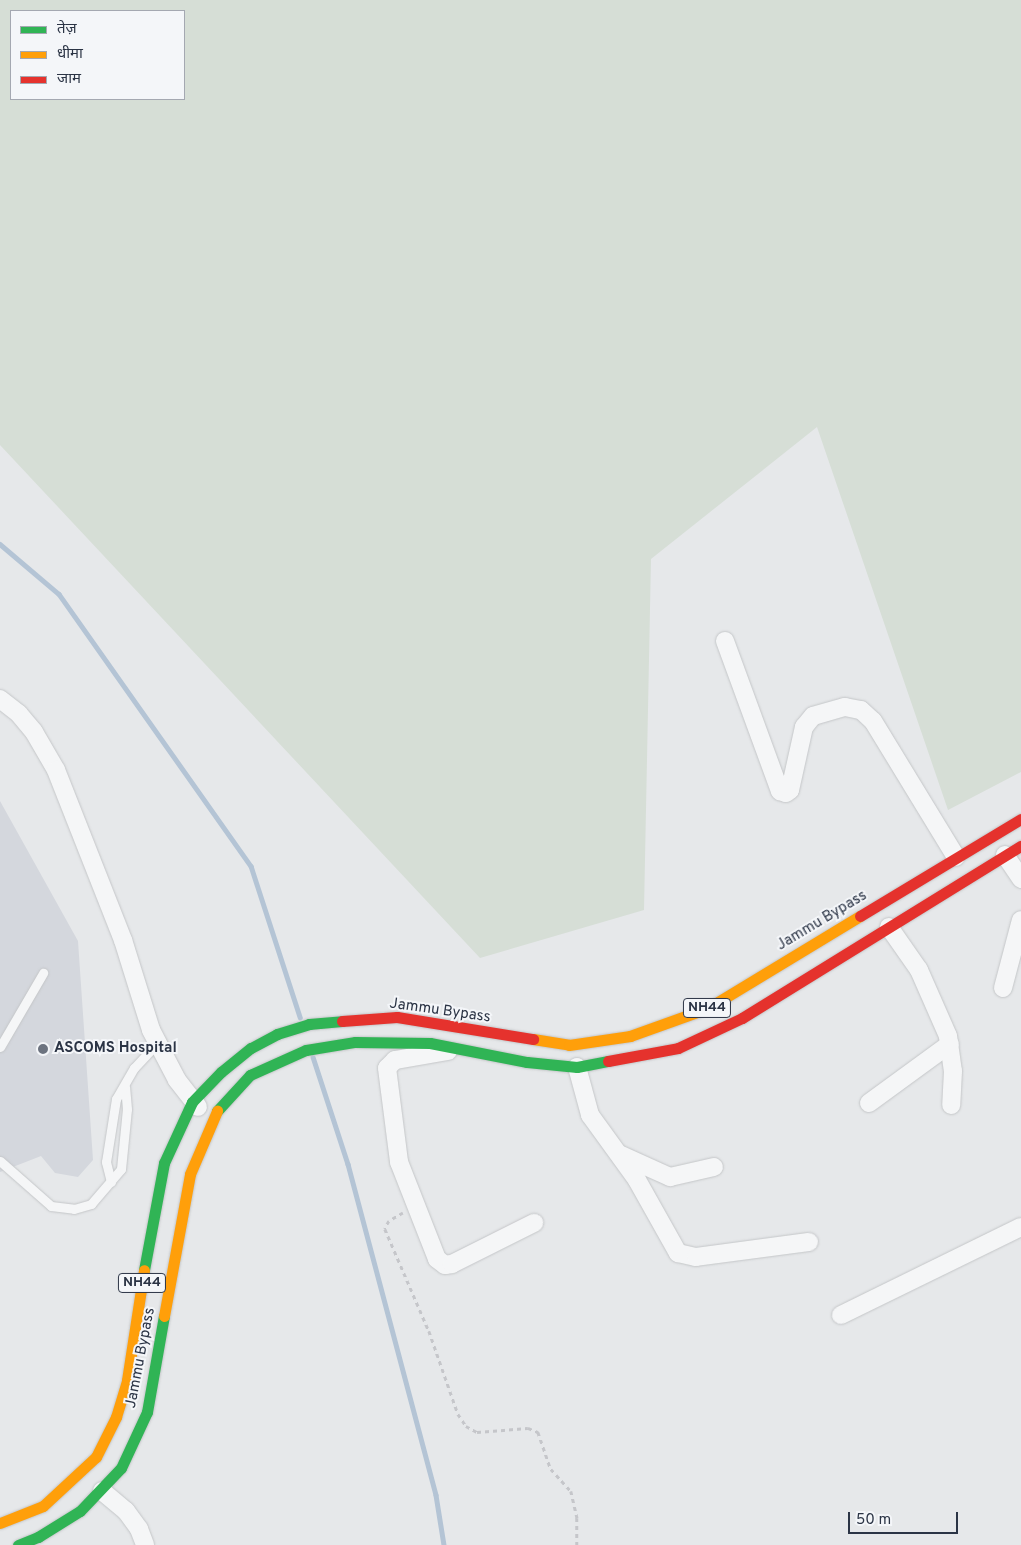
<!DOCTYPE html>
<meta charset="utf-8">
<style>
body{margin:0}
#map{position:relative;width:1021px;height:1545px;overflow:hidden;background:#e6e8ea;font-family:Overpass,"Noto Sans Devanagari",sans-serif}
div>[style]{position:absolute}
.built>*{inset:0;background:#d4d7dd}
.green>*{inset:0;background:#d6ded6}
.stream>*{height:4.5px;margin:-2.25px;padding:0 2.25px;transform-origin:2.25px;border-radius:2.25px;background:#b4c4d5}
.path>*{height:2.5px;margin-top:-1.25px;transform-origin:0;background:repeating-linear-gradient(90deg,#c5c6ca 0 4px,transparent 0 8px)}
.roads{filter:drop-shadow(0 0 1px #c4c6c8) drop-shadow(0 0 1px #c4c6c8)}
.lane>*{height:9px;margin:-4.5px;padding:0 4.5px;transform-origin:4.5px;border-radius:4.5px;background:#f5f6f7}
.street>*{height:18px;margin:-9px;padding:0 9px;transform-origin:9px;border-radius:9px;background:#f5f6f7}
.fast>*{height:11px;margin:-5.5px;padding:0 5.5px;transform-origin:5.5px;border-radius:5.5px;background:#30b455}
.slow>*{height:11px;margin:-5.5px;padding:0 5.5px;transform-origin:5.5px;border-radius:5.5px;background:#ff9f0a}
.jam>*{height:11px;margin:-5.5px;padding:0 5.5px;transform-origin:5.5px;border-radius:5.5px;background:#e5322d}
.dots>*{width:14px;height:14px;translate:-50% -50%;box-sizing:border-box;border:2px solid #f4f6f9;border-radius:50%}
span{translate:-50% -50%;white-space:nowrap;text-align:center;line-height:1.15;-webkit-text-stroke:4px #f4f6f9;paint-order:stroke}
.shield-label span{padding:1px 4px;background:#f4f6f9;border:1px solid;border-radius:4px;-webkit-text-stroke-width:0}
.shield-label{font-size:14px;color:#2b3445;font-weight:700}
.street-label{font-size:15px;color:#2b3445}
.poi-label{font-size:15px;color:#2b3445;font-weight:700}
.left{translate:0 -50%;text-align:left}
.legend{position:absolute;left:10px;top:10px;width:175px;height:90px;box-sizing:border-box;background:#f4f6f9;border:1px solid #a4a8b1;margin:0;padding:6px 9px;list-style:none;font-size:15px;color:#2b3445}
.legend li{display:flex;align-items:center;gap:10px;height:25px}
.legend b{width:25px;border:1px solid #a4a8b1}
.scale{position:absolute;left:848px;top:1512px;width:110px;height:22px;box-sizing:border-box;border:2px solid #2b3445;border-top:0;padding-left:6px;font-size:15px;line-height:18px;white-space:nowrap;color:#2b3445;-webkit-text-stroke:4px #f4f6f9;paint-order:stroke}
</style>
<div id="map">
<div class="built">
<div style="clip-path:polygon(0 801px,78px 941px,93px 1160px,78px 1177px,55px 1173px,41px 1156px,0 1172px)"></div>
</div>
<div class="green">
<div style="clip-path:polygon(evenodd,0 0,1021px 0,1021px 772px,948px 810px,817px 427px,651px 559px,644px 910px,480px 958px,0 445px,0 0,11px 11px,184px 11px,184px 99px,11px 99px,11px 11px)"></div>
</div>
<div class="stream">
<div style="left:0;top:544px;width:77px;rotate:40.3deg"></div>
<div style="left:59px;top:594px;width:333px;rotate:54.8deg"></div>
<div style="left:251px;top:866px;width:159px;rotate:72deg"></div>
<div style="left:313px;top:1057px;width:113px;rotate:71.9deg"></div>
<div style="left:348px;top:1164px;width:342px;rotate:75.1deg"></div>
<div style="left:436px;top:1495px;width:51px;rotate:80.9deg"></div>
</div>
<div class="path">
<div style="left:403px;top:1213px;width:16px;rotate:150deg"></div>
<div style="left:389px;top:1221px;width:9px;rotate:117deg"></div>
<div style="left:385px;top:1229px;width:111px;rotate:66.7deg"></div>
<div style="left:429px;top:1331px;width:88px;rotate:70.7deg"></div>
<div style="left:458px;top:1414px;width:14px;rotate:56deg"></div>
<div style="left:466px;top:1426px;width:13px;rotate:29deg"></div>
<div style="left:477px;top:1432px;width:51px;rotate:-4.5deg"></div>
<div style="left:528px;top:1428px;width:11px;rotate:22deg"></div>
<div style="left:538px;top:1432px;width:39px;rotate:71deg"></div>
<div style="left:551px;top:1469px;width:30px;rotate:48deg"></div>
<div style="left:571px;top:1491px;width:28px;rotate:77deg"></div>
<div style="left:577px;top:1518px;width:27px;rotate:90deg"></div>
</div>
<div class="roads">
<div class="lane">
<div style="left:0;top:1047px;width:86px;rotate:-59.8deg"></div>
<div style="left:0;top:1161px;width:68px;rotate:41.4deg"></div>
<div style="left:51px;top:1206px;width:23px;rotate:7deg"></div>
<div style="left:74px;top:1209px;width:18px;rotate:-16deg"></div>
<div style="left:91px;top:1204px;width:46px;rotate:-49.4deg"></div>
<div style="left:121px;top:1169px;width:60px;rotate:-84.3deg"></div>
<div style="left:127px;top:1109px;width:22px;rotate:-95deg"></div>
<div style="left:111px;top:1182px;width:21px;rotate:-104deg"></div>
<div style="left:106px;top:1162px;width:64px;rotate:-81deg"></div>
<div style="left:116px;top:1099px;width:36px;rotate:-60deg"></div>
<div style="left:134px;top:1068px;width:34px;rotate:-47deg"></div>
</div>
<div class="street">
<div style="left:725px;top:641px;width:160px;rotate:69.9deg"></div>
<div style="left:780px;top:791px;width:6px;rotate:18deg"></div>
<div style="left:786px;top:793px;width:5px;rotate:-37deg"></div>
<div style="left:790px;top:790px;width:65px;rotate:-77.5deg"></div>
<div style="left:804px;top:727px;width:14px;rotate:-51deg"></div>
<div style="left:813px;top:716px;width:33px;rotate:-16deg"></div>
<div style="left:845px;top:707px;width:16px;rotate:11deg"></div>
<div style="left:861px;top:710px;width:16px;rotate:43deg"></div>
<div style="left:873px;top:721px;width:159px;rotate:58.6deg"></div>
<div style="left:0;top:699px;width:24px;rotate:38deg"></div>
<div style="left:19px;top:714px;width:23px;rotate:50deg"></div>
<div style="left:34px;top:732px;width:44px;rotate:59.9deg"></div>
<div style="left:56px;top:770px;width:183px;rotate:68.5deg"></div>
<div style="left:123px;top:940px;width:94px;rotate:72.7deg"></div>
<div style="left:151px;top:1030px;width:56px;rotate:62.5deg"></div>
<div style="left:177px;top:1080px;width:34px;rotate:52deg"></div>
<div style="left:1005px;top:855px;width:29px;rotate:56deg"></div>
<div style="left:889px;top:927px;width:52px;rotate:55.1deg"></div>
<div style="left:919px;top:970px;width:72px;rotate:66.3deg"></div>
<div style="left:948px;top:1036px;width:35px;rotate:82deg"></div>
<div style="left:953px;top:1071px;width:34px;rotate:93deg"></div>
<div style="left:1003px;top:988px;width:70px;rotate:-75.2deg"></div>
<div style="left:448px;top:1051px;width:54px;rotate:170.4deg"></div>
<div style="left:395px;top:1060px;width:11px;rotate:135deg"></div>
<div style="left:387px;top:1068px;width:95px;rotate:82.7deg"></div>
<div style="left:399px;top:1162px;width:104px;rotate:68.6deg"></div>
<div style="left:437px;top:1259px;width:10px;rotate:37deg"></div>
<div style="left:445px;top:1265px;width:7px;rotate:-8deg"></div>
<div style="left:452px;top:1264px;width:92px;rotate:-26.6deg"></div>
<div style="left:577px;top:1067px;width:50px;rotate:74.8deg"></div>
<div style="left:590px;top:1115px;width:80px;rotate:54.1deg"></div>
<div style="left:637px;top:1180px;width:84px;rotate:60.7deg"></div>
<div style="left:678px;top:1253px;width:18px;rotate:13deg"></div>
<div style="left:696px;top:1257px;width:114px;rotate:-7.6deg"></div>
<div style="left:869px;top:1103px;width:100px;rotate:-36.1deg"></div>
<div style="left:621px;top:1155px;width:54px;rotate:24.2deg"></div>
<div style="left:670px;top:1177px;width:45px;rotate:-12.8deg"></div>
<div style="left:841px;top:1315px;width:200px;rotate:-26.1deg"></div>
<div style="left:102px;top:1491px;width:31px;rotate:40deg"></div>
<div style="left:126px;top:1511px;width:22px;rotate:54deg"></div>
<div style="left:139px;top:1529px;width:17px;rotate:69deg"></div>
</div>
<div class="fast">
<div style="left:217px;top:1111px;width:49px;rotate:-47.5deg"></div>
<div style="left:250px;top:1075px;width:61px;rotate:-24.1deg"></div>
<div style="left:306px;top:1050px;width:50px;rotate:-9.3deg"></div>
<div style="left:355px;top:1042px;width:75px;rotate:0.8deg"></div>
<div style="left:430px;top:1043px;width:99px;rotate:11.1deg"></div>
<div style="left:527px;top:1062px;width:50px;rotate:5.7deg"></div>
<div style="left:577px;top:1067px;width:32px;rotate:-11deg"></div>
<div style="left:144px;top:1270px;width:109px;rotate:-79.4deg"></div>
<div style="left:164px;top:1163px;width:67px;rotate:-65.3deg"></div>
<div style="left:192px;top:1102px;width:42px;rotate:-46deg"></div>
<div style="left:221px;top:1072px;width:38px;rotate:-39deg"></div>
<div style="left:251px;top:1048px;width:30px;rotate:-28deg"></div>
<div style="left:277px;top:1034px;width:34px;rotate:-17deg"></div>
<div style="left:309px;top:1024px;width:33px;rotate:-5deg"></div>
<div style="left:18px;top:1545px;width:22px;rotate:-22deg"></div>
<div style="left:38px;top:1537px;width:49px;rotate:-31.8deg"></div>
<div style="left:80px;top:1511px;width:59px;rotate:-46.4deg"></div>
<div style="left:121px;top:1468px;width:62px;rotate:-65.1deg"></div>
<div style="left:147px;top:1412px;width:97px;rotate:-80deg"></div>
</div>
<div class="slow">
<div style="left:533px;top:1039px;width:36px;rotate:9deg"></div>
<div style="left:569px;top:1045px;width:62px;rotate:-8.4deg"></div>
<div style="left:630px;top:1036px;width:83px;rotate:-19.7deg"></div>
<div style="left:708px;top:1008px;width:178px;rotate:-31.2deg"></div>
<div style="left:164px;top:1316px;width:144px;rotate:-79.6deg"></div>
<div style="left:190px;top:1174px;width:69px;rotate:-66.8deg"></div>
<div style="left:0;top:1523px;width:46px;rotate:-21.6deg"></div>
<div style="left:43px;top:1506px;width:72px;rotate:-42.8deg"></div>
<div style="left:96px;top:1457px;width:45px;rotate:-63.4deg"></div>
<div style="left:116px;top:1417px;width:39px;rotate:-73deg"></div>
<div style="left:127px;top:1380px;width:111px;rotate:-81.2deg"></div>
</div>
<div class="jam">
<div style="left:860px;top:916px;width:188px;rotate:-31.1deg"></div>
<div style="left:342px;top:1021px;width:55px;rotate:-4.2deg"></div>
<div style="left:397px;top:1017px;width:138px;rotate:9.2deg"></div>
<div style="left:608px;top:1061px;width:71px;rotate:-10.5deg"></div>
<div style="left:678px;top:1048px;width:71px;rotate:-25.1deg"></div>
<div style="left:742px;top:1018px;width:328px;rotate:-31.7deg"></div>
</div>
</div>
<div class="dots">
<div style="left:43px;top:1049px;background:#6c737f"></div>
</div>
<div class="shield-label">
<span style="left:707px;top:1008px">NH44</span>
<span style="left:142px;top:1283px">NH44</span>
</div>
<div class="street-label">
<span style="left:822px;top:921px;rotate:-31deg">Jammu Bypass</span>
<span style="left:440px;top:1011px;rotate:8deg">Jammu Bypass</span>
<span style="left:141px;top:1358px;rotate:-79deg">Jammu Bypass</span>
</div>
<div class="poi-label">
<span class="left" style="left:54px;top:1049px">ASCOMS Hospital</span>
</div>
<ul class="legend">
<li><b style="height:6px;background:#30b455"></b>तेज़</li>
<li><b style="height:6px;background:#ff9f0a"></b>धीमा</li>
<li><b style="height:6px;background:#e5322d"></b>जाम</li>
</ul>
<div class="scale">50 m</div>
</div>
